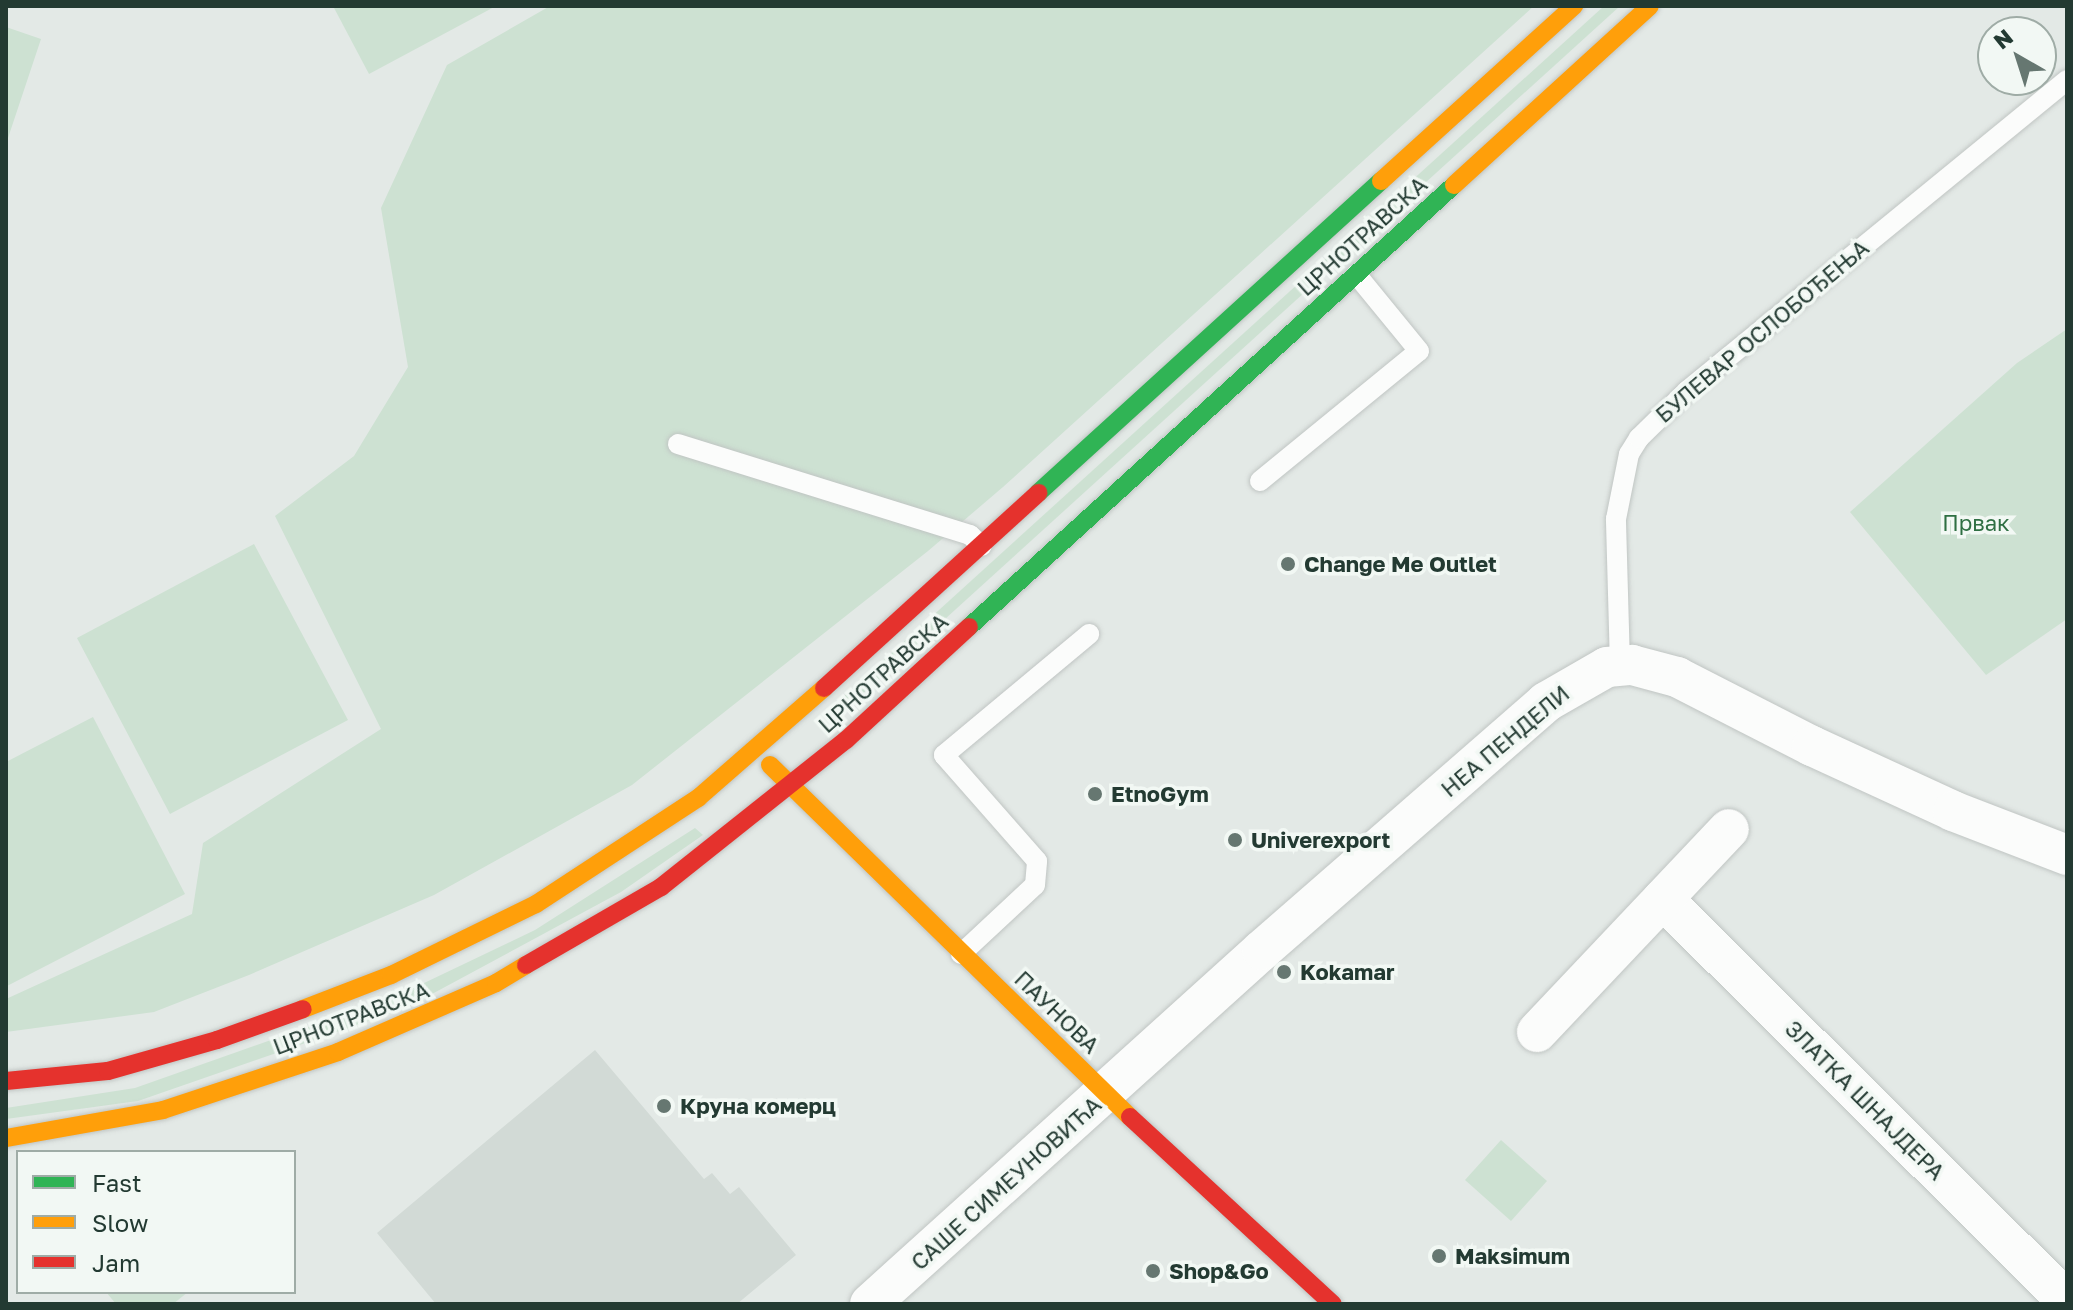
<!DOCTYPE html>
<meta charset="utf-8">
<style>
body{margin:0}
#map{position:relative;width:2073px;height:1310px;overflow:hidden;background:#e3e9e6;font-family:"Golos Text",sans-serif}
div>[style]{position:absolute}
.built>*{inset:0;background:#d2dad6}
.green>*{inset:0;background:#cde1d2}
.roads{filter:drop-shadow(0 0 2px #c0c5c3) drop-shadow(0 0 2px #c0c5c3)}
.lane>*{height:20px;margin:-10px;padding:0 10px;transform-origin:10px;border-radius:10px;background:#fbfcfb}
.street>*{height:40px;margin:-20px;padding:0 20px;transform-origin:20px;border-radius:20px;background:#fbfcfb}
.fast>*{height:18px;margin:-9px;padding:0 9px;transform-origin:9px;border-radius:9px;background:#30b455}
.slow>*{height:18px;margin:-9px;padding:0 9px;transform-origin:9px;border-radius:9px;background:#ff9f0a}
.jam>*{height:18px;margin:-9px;padding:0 9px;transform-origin:9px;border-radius:9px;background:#e5322d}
.dots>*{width:22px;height:22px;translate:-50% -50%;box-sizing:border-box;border:4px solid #f2f8f4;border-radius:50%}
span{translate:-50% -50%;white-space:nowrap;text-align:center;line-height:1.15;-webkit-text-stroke:7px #f2f8f4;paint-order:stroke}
.street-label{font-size:22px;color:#233a32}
.park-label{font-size:22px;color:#2f6f43}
.poi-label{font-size:22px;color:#233a32;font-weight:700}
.left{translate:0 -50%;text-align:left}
.frame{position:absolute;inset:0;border:8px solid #233a32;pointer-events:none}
.legend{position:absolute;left:16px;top:1150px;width:280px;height:144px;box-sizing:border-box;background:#f2f8f4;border:2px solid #9faca6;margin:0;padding:10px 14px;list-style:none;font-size:24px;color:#233a32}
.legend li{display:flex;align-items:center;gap:16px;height:40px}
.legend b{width:40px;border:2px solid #9faca6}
.north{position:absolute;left:1977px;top:16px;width:80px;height:80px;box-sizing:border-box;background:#f2f8f4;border:2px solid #9faca6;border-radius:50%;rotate:321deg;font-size:22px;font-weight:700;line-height:32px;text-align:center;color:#233a32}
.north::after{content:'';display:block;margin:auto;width:28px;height:36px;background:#667771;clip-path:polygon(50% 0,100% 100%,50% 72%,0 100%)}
</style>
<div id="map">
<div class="built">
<div style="clip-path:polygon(595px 1050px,704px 1179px,712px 1173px,730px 1194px,739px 1187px,796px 1255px,737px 1304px,436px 1304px,377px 1233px)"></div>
</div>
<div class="green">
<div style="clip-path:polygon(333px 6px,496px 6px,369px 74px)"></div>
<div style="clip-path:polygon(550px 6px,1534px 6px,1003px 487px,928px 551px,632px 785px,434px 895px,249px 975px,154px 1012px,6px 1032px,6px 999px,192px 914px,203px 843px,381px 729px,275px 516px,354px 456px,408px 367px,381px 208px,447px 65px)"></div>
<div style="clip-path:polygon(1604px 6px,1620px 6px,847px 708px,841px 699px)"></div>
<div style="clip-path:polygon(6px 27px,41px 39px,6px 144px)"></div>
<div style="clip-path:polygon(2067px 329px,2067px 619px,1986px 675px,1850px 512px,2017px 363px)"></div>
<div style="clip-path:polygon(254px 544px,348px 720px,170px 814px,77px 638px)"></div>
<div style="clip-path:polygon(93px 717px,185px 894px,7px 986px,6px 762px)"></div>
<div style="clip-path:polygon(695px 828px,703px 835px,621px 892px,406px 1008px,138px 1101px,6px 1119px,6px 1108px,135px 1088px,399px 995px,535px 930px)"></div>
<div style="clip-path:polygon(1501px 1140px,1547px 1181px,1511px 1221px,1465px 1180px)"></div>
<div style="clip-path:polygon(106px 1292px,188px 1292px,173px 1304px,116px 1304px)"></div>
</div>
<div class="roads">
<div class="lane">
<div style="left:678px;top:444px;width:306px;rotate:17.3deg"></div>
<div style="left:970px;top:535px;width:16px;rotate:43deg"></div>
<div style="left:1260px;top:481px;width:205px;rotate:-39.3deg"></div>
<div style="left:1419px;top:351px;width:99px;rotate:-129.3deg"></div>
<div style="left:1620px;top:665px;width:146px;rotate:-91.6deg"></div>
<div style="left:1616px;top:519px;width:66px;rotate:-78.7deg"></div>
<div style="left:1629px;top:454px;width:19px;rotate:-58deg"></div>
<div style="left:1639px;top:438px;width:67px;rotate:-44.4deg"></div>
<div style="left:1687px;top:391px;width:491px;rotate:-39.3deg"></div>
<div style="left:961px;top:954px;width:101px;rotate:-43deg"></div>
<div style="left:1035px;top:885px;width:24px;rotate:-85deg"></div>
<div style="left:1037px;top:861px;width:141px;rotate:-131.3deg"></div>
<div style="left:944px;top:755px;width:189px;rotate:-39.8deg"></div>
</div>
<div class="street">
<div style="left:1663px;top:899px;width:570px;rotate:44.86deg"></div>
<div style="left:1537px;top:1032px;width:279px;rotate:-46.6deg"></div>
<div style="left:870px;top:1304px;width:528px;rotate:-42.08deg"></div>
<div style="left:1262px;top:950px;width:377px;rotate:-41.1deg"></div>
<div style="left:1546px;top:702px;width:70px;rotate:-29.8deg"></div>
<div style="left:1607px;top:667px;width:25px;rotate:-5deg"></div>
<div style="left:1632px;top:665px;width:47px;rotate:14.9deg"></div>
<div style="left:1677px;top:677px;width:152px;rotate:27.1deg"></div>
<div style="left:1812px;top:746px;width:155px;rotate:24.7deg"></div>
<div style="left:1953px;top:811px;width:122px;rotate:21.1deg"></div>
</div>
<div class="fast">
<div style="left:1038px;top:493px;width:464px;rotate:-42.3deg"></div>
<div style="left:969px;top:627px;width:656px;rotate:-42.34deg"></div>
</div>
<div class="slow">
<div style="left:1381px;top:181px;width:261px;rotate:-42.2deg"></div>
<div style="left:1454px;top:185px;width:265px;rotate:-42.4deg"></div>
<div style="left:770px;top:765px;width:503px;rotate:44.36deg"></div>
<div style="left:303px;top:1009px;width:94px;rotate:-21.1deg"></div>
<div style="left:391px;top:975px;width:161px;rotate:-26.1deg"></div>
<div style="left:536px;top:904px;width:194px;rotate:-33.2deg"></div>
<div style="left:698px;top:798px;width:167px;rotate:-41.1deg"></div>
<div style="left:6px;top:1138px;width:159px;rotate:-10.1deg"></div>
<div style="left:163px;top:1110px;width:184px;rotate:-18.3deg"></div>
<div style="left:338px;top:1052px;width:172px;rotate:-23.6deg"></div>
<div style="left:496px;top:983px;width:35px;rotate:-31deg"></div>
</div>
<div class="jam">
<div style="left:824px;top:688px;width:290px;rotate:-42.3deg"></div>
<div style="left:526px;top:965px;width:156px;rotate:-30deg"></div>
<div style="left:661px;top:887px;width:236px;rotate:-38.5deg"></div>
<div style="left:846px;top:740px;width:167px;rotate:-42.6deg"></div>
<div style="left:6px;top:1081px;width:102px;rotate:-5.6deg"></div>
<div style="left:108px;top:1071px;width:113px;rotate:-15.9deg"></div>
<div style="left:217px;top:1040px;width:91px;rotate:-19.8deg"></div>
<div style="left:1130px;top:1117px;width:276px;rotate:42.7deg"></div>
</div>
</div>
<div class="dots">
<div style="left:1288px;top:564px;background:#667771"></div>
<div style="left:1095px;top:794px;background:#667771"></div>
<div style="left:1235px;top:840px;background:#667771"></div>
<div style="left:1284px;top:972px;background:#667771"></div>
<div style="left:664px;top:1106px;background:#667771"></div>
<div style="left:1439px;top:1256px;background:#667771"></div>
<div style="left:1153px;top:1271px;background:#667771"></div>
</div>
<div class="street-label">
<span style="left:1362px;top:236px;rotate:-42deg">ЦРНОТРАВСКА</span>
<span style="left:1762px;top:331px;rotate:-40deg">БУЛЕВАР ОСЛОБОЂЕЊА</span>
<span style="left:883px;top:673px;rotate:-42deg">ЦРНОТРАВСКА</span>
<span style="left:1505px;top:741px;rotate:-40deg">НЕА ПЕНДЕЛИ</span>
<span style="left:1057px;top:1012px;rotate:44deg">ПАУНОВА</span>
<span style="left:351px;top:1018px;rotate:-21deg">ЦРНОТРАВСКА</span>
<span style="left:1865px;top:1100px;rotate:45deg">ЗЛАТКА ШНАЈДЕРА</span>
<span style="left:1006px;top:1183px;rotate:-42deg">САШЕ СИМЕУНОВИЋА</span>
</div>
<div class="park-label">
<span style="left:1976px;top:523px">Првак</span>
</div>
<div class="poi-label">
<span class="left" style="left:1304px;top:564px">Change Me Outlet</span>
<span class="left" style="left:1111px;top:794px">EtnoGym</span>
<span class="left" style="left:1251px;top:840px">Univerexport</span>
<span class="left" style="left:1300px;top:972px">Kokamar</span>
<span class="left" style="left:680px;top:1106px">Круна комерц</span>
<span class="left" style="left:1455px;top:1256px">Maksimum</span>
<span class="left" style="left:1169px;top:1271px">Shop&amp;Go</span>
</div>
<div class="frame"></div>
<ul class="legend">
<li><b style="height:10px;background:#30b455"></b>Fast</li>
<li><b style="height:10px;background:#ff9f0a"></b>Slow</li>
<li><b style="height:10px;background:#e5322d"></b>Jam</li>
</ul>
<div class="north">N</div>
</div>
